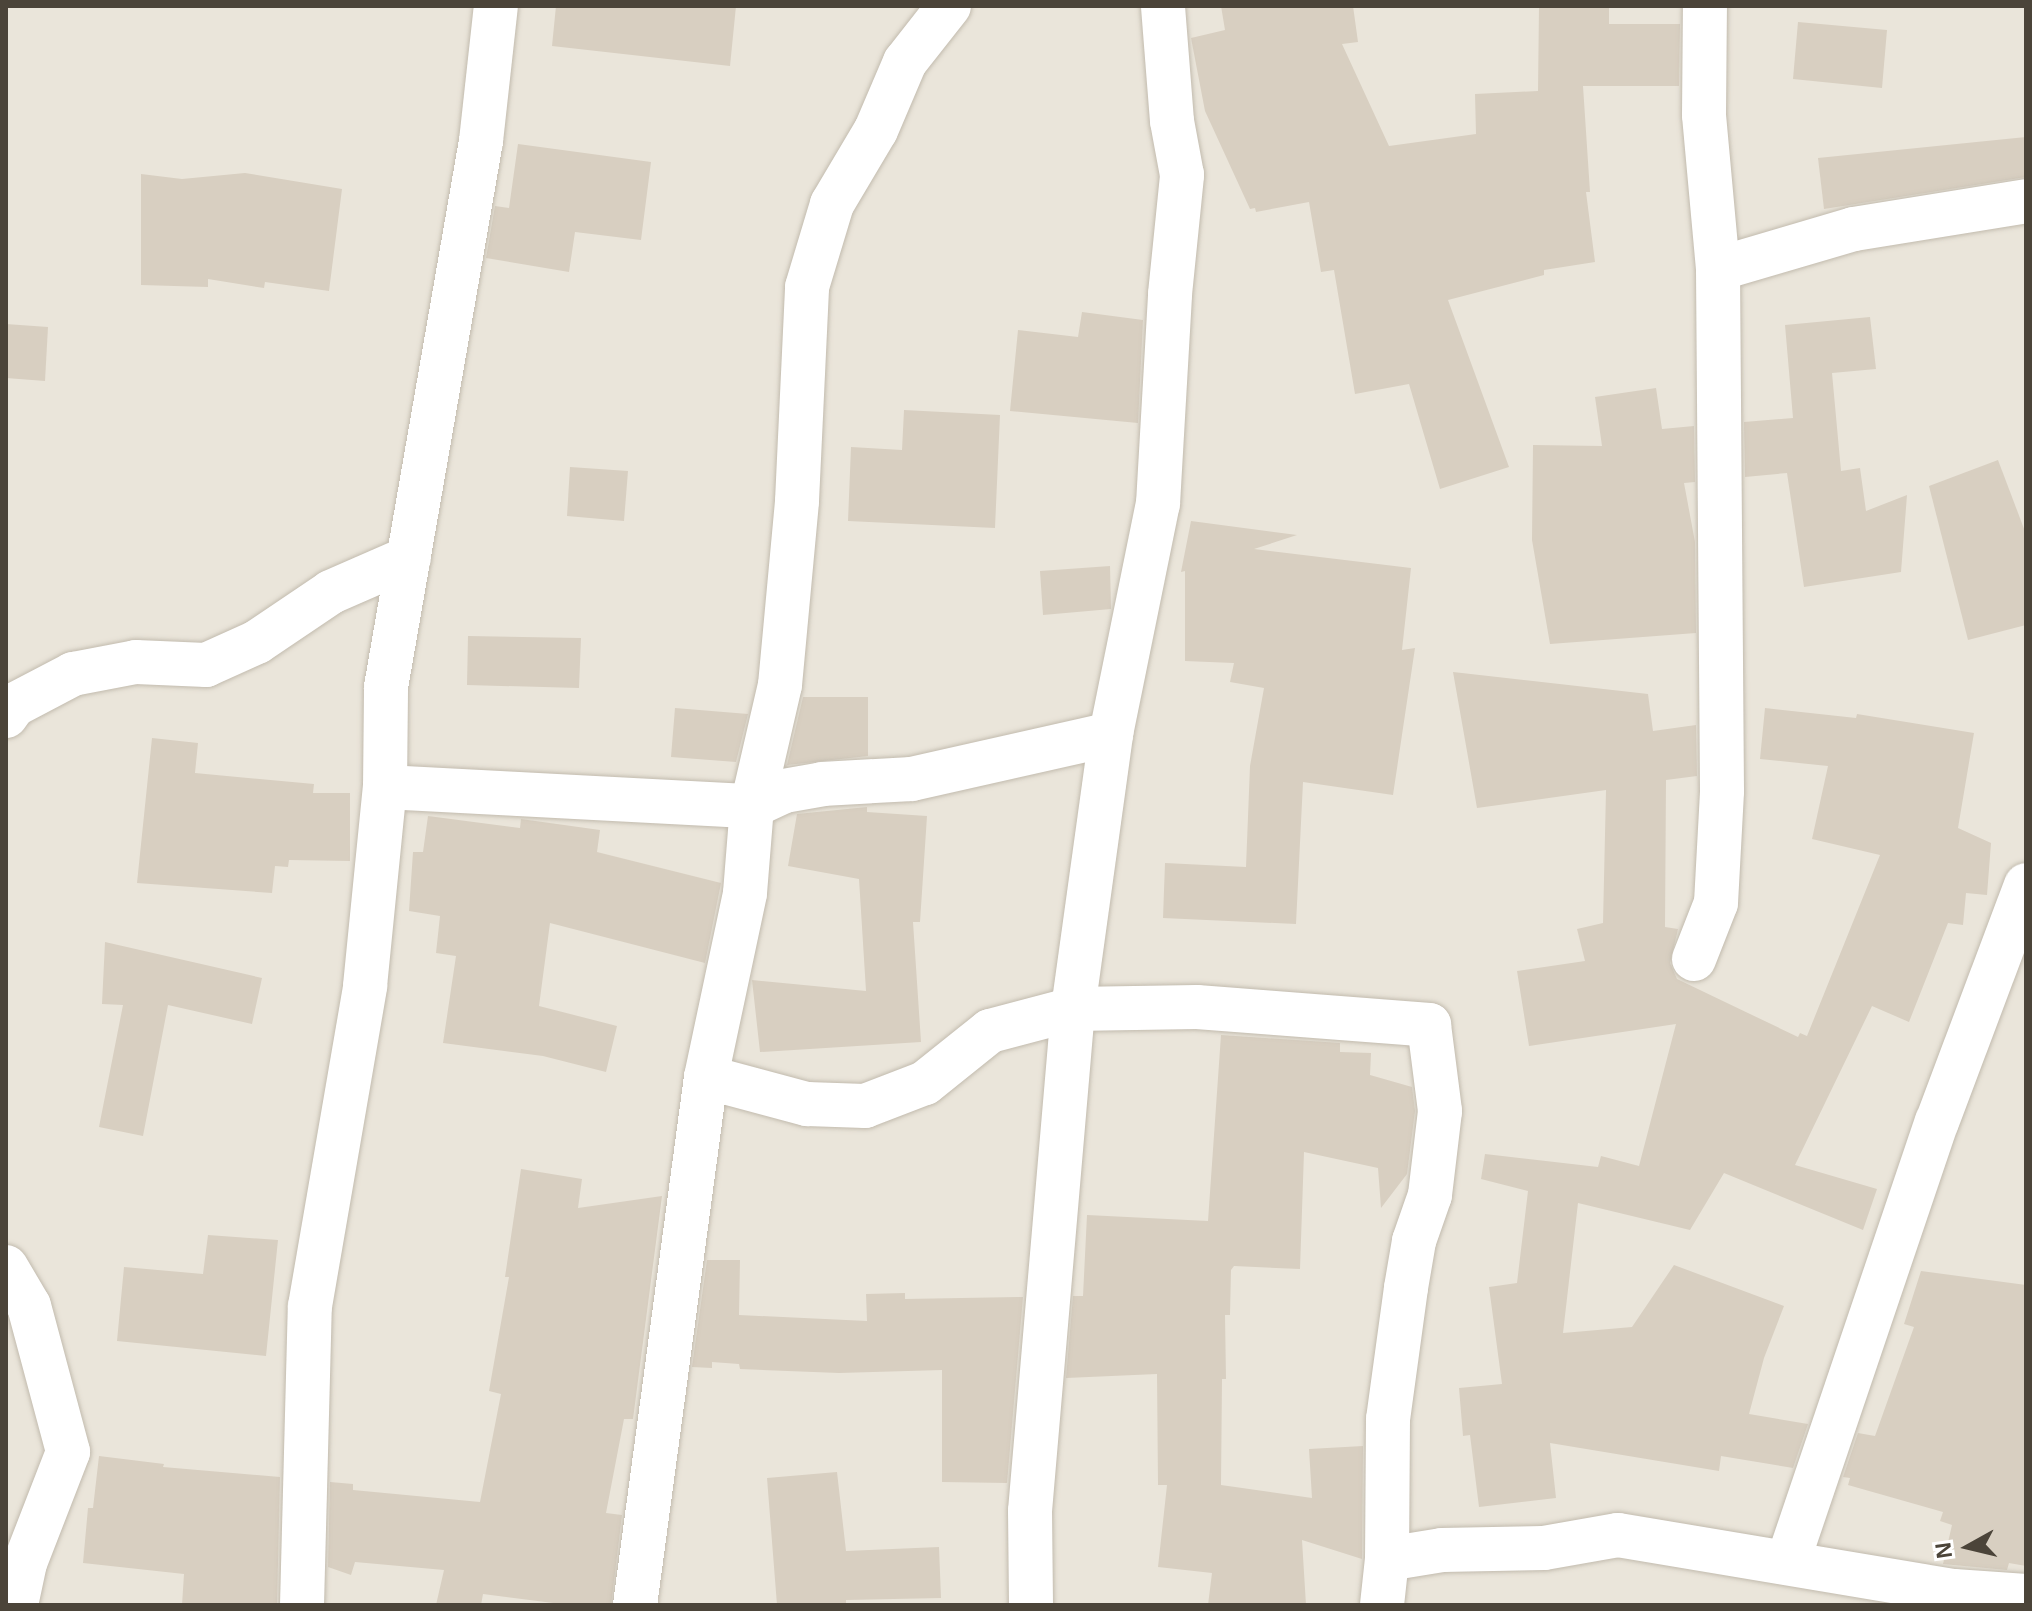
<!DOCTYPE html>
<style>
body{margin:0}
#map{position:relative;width:2032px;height:1611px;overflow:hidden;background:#f6f3ec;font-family:Helvetica,sans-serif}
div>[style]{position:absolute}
.residential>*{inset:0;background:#eae5da}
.building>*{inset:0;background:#d8cfc1}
.roads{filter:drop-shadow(0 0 2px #c2bbae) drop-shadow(0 0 2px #c2bbae)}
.street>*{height:44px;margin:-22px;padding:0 22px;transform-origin:22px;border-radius:22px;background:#fff}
span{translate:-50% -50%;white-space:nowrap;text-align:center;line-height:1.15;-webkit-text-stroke:6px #fff;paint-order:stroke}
.frame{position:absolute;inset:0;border:8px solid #4b4439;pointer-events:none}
.north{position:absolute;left:1928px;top:1507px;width:80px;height:80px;-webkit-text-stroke:6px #fff;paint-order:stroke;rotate:262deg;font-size:22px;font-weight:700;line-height:32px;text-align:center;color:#4b4439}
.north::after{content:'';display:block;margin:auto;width:28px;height:36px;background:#4b4439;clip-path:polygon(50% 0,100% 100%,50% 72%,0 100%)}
</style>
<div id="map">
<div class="residential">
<div style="clip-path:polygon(6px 6px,2026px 6px,2026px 1605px,6px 1605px)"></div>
</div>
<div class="building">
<div style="clip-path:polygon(556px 6px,736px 6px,730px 66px,552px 46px)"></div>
<div style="clip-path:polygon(1221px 6px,1353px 6px,1358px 42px,1342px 44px,1389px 146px,1476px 134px,1475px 94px,1538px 91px,1539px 6px,1609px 6px,1609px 24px,1680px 24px,1679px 86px,1583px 86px,1590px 192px,1586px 192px,1595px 262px,1544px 270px,1544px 275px,1448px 300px,1509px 467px,1440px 489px,1409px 384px,1355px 394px,1334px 270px,1321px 272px,1309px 202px,1256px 212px,1255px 208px,1250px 209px,1205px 111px,1191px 38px,1225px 30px)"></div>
<div style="clip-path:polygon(1798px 22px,1887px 30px,1882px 88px,1793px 79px)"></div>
<div style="clip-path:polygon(2026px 137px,2026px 177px,1824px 209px,1818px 158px)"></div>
<div style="clip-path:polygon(518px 144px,651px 162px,641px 240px,575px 232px,569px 272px,486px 258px,495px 206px,509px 208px)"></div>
<div style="clip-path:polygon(245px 173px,342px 189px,329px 291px,265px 282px,264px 288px,208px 279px,208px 287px,141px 285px,141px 174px,182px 179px)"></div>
<div style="clip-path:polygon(1082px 312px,1143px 320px,1138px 423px,1010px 411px,1018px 330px,1078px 337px)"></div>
<div style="clip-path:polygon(1870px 317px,1876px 369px,1832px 373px,1841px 471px,1860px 468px,1866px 511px,1907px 495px,1901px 572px,1804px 587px,1787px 473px,1745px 477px,1744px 422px,1793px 418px,1785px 325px)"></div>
<div style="clip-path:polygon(6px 324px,48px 327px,45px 381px,6px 378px)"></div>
<div style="clip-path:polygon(1656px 388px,1662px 429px,1694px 426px,1695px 482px,1684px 483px,1695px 542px,1696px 633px,1550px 644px,1532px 540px,1533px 445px,1602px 446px,1595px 397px)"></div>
<div style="clip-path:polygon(904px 410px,1000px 415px,995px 528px,848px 521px,851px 447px,902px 450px)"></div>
<div style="clip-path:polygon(1998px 460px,2026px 534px,2026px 625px,1968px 640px,1929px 486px)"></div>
<div style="clip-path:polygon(570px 467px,628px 471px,624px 521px,567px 516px)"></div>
<div style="clip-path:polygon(1191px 521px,1297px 535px,1254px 549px,1411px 568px,1402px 650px,1415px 648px,1393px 795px,1303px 782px,1296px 924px,1163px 918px,1165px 863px,1246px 867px,1250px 766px,1264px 688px,1230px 682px,1234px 663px,1185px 661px,1185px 571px,1181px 572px)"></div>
<div style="clip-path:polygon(1110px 566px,1111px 609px,1043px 615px,1040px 571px)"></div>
<div style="clip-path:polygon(468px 636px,581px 638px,579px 688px,467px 685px)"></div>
<div style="clip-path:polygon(1453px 672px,1648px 694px,1653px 731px,1696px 725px,1697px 776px,1666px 780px,1665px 927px,1678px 929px,1670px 963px,1677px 979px,1798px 1037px,1800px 1033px,1807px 1036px,1880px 855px,1812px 839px,1828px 766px,1760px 759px,1765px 708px,1856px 718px,1857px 714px,1974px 733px,1958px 828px,1991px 843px,1987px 895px,1966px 893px,1963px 925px,1948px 923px,1909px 1022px,1872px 1006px,1795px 1165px,1877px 1189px,1863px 1230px,1724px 1173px,1690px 1230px,1578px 1203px,1563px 1333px,1632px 1327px,1674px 1265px,1784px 1306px,1764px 1358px,1749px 1414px,1808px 1424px,1793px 1468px,1721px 1456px,1719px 1471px,1550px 1443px,1556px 1498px,1479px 1507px,1470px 1435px,1463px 1436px,1459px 1388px,1502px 1384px,1489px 1287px,1517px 1283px,1528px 1191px,1481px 1179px,1485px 1154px,1598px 1167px,1601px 1156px,1639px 1166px,1676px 1024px,1529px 1046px,1517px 971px,1585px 961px,1577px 929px,1603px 923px,1606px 790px,1477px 808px)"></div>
<div style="clip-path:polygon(803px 697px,868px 697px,868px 756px,787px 765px)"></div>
<div style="clip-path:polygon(675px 708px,748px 714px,736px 762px,671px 757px)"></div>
<div style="clip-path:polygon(152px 738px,198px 743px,195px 773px,314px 784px,313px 793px,350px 793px,350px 861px,289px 860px,288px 867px,275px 866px,272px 893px,137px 883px)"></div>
<div style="clip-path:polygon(867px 807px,867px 812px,927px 816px,920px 922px,913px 922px,921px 1042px,760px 1052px,752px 980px,866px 991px,859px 879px,788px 866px,797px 814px)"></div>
<div style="clip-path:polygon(428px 816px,520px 828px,521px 819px,600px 830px,597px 852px,721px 883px,705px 963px,550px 923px,539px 1006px,617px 1026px,606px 1072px,543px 1056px,443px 1043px,456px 956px,436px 953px,440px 916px,409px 911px,413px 852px,423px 852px)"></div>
<div style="clip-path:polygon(105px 942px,262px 978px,252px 1024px,168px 1005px,143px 1136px,99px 1127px,123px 1005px,102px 1004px)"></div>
<div style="clip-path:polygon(1221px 1035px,1340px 1043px,1340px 1052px,1371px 1053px,1370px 1075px,1412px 1087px,1415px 1111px,1407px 1174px,1381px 1208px,1378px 1168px,1304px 1152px,1300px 1269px,1234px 1266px,1231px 1270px,1230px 1315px,1225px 1315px,1226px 1379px,1222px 1379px,1221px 1485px,1312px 1498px,1309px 1449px,1363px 1446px,1362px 1559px,1302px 1540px,1306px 1605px,1208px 1605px,1212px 1573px,1158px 1567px,1167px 1485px,1158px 1485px,1157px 1374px,1066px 1378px,1073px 1296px,1083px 1296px,1087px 1215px,1208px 1221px)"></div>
<div style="clip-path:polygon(521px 1169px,582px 1179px,578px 1208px,662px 1196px,633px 1419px,624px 1419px,606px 1513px,622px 1515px,611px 1605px,569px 1605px,483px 1594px,481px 1605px,436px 1605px,444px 1570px,355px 1562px,351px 1575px,328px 1567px,330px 1482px,353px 1484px,353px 1490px,480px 1502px,501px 1394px,489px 1391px,509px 1277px,505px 1277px)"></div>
<div style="clip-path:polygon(208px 1235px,278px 1240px,266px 1356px,117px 1341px,124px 1267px,203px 1274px)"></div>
<div style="clip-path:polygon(707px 1260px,740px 1260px,739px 1315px,867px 1321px,866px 1294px,905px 1293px,905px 1299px,1023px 1297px,1007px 1483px,942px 1482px,942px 1370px,839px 1373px,740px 1369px,739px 1364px,712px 1362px,712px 1368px,692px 1367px)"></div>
<div style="clip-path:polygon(1921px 1271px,2026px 1285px,2026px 1566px,2009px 1563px,2007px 1570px,1943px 1564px,1952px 1525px,1940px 1521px,1943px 1512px,1848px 1485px,1850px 1478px,1843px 1477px,1858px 1433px,1875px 1436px,1914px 1327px,1904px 1324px)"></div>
<div style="clip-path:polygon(99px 1456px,164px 1464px,163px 1467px,280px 1477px,277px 1605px,182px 1605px,184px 1574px,83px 1563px,88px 1508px,93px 1508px)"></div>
<div style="clip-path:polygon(837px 1472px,846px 1551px,939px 1547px,941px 1598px,846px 1600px,846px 1605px,777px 1605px,767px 1478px)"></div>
</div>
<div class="roads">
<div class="street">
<div style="left:1718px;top:269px;width:142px;rotate:-16.4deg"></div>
<div style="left:1854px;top:229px;width:174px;rotate:-9.2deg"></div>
<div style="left:6px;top:716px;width:14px;rotate:-54deg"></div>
<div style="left:14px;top:705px;width:67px;rotate:-27.7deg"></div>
<div style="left:73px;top:674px;width:64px;rotate:-10.8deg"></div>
<div style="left:136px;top:662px;width:70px;rotate:2.5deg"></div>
<div style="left:206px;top:665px;width:56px;rotate:-24.3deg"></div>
<div style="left:257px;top:642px;width:89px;rotate:-34deg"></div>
<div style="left:331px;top:592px;width:85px;rotate:-23.6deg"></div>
<div style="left:385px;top:787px;width:367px;rotate:3deg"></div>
<div style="left:752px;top:806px;width:35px;rotate:-25deg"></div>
<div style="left:784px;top:791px;width:39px;rotate:-10deg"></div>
<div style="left:822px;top:784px;width:90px;rotate:-3.2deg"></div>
<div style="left:912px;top:779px;width:204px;rotate:-12.7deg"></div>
<div style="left:1694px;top:959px;width:60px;rotate:-68.6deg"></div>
<div style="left:1716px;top:903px;width:112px;rotate:-86.9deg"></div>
<div style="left:1722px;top:791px;width:522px;rotate:-90.44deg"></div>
<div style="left:1718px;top:269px;width:155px;rotate:-95.2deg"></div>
<div style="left:1704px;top:115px;width:109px;rotate:-89.5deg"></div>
<div style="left:706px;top:1077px;width:105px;rotate:15deg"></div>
<div style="left:807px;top:1104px;width:58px;rotate:2deg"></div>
<div style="left:865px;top:1106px;width:64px;rotate:-21deg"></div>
<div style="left:925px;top:1083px;width:83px;rotate:-38.7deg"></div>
<div style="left:990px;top:1031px;width:86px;rotate:-14.8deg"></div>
<div style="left:1073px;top:1009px;width:124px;rotate:-0.9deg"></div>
<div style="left:1197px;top:1007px;width:233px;rotate:4.4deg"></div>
<div style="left:1429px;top:1025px;width:87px;rotate:82.7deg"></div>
<div style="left:1440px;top:1111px;width:85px;rotate:96.8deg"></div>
<div style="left:1430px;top:1195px;width:49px;rotate:109.2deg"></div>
<div style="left:1414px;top:1241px;width:48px;rotate:99.7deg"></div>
<div style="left:1406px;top:1288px;width:132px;rotate:97.8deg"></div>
<div style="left:1388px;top:1419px;width:140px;rotate:90.4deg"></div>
<div style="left:1387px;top:1559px;width:46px;rotate:96.2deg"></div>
<div style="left:6px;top:1267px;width:45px;rotate:59.5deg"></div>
<div style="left:29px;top:1306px;width:151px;rotate:75deg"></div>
<div style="left:68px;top:1452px;width:119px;rotate:111.2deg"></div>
<div style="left:25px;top:1563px;width:43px;rotate:102.1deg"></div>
<div style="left:1387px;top:1559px;width:56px;rotate:-9.3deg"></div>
<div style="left:1442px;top:1550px;width:102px;rotate:-1.1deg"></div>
<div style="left:1544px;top:1548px;width:75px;rotate:-10deg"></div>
<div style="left:1618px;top:1535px;width:341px;rotate:9.5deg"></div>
<div style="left:1954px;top:1591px;width:72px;rotate:4deg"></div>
<div style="left:1788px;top:1561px;width:464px;rotate:-71.3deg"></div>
<div style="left:1937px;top:1122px;width:253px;rotate:-69.4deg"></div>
<div style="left:302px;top:1605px;width:299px;rotate:-88.5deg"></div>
<div style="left:310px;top:1306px;width:325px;rotate:-80.2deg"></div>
<div style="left:365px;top:986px;width:200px;rotate:-84.3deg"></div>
<div style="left:385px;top:787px;width:100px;rotate:-89.4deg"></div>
<div style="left:386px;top:687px;width:554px;rotate:-80.13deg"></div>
<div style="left:481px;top:141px;width:136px;rotate:-83.7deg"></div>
<div style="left:635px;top:1605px;width:533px;rotate:-82.34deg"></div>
<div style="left:706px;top:1077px;width:188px;rotate:-78deg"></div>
<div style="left:745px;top:893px;width:87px;rotate:-85.4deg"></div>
<div style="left:752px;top:806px;width:124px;rotate:-77deg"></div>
<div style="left:780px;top:685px;width:185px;rotate:-84.7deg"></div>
<div style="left:797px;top:501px;width:214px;rotate:-87.3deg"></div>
<div style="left:807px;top:287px;width:87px;rotate:-73.2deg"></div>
<div style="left:832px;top:204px;width:86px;rotate:-59.3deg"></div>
<div style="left:876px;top:130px;width:74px;rotate:-66.9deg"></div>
<div style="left:905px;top:62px;width:71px;rotate:-51.8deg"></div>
<div style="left:1031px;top:1605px;width:94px;rotate:-90.6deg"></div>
<div style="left:1030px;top:1511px;width:504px;rotate:-85.1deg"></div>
<div style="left:1073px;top:1009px;width:278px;rotate:-82.1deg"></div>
<div style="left:1111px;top:734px;width:235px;rotate:-78.5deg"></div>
<div style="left:1158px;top:504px;width:210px;rotate:-86.7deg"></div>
<div style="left:1170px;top:294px;width:120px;rotate:-84.2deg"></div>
<div style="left:1182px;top:175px;width:55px;rotate:-100.5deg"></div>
<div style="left:1172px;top:121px;width:115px;rotate:-94.5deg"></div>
</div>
</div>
<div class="frame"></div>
<div class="north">N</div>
</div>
